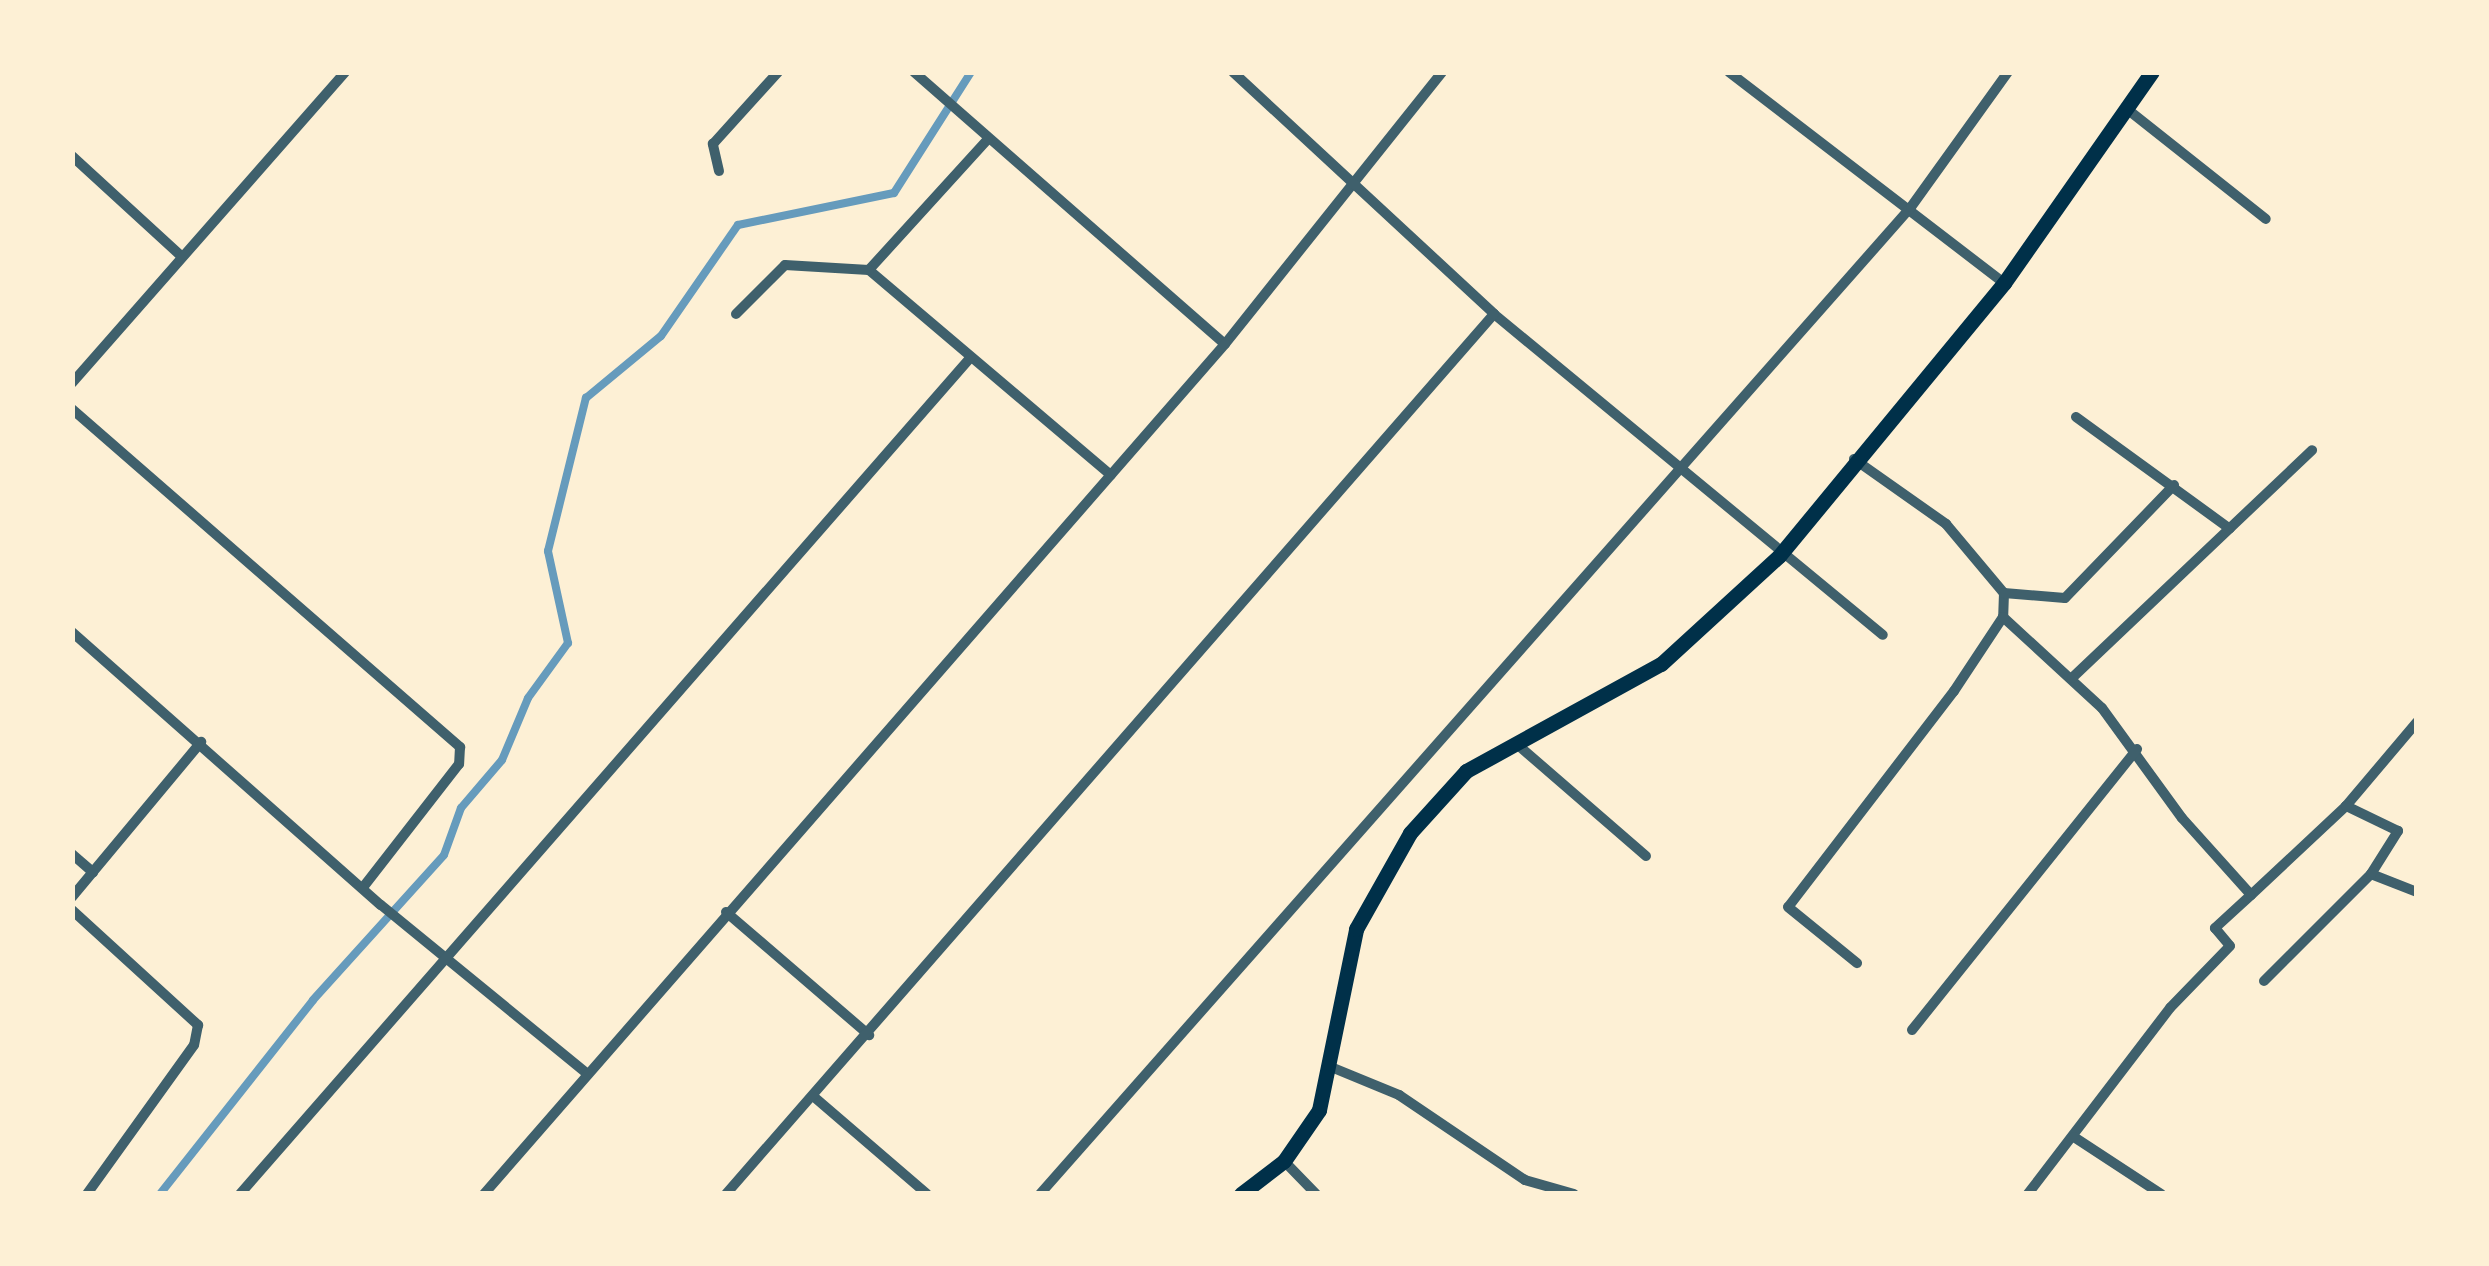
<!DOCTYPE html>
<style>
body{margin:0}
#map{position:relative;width:2489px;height:1266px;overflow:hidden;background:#fdf0d5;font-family:"Archivo Narrow",sans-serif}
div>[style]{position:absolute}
.stream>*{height:8px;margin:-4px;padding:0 4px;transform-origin:4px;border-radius:4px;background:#669bbc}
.minor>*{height:10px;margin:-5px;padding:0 5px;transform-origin:5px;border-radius:5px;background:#3f606c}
.secondary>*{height:15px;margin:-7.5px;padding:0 7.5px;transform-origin:7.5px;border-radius:7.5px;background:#003049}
span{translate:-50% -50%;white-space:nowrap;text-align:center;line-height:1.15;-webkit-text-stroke:9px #fdf0d5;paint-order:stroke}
.frame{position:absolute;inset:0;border:75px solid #fdf0d5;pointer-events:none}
</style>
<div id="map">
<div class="stream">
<div style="left:160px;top:1194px;width:247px;rotate:-51.7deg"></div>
<div style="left:313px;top:1000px;width:195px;rotate:-47.9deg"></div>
<div style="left:444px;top:855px;width:50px;rotate:-70.1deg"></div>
<div style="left:461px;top:808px;width:63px;rotate:-49.5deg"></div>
<div style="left:502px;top:760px;width:67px;rotate:-67.2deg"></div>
<div style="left:528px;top:698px;width:68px;rotate:-54deg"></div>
<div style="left:568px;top:643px;width:94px;rotate:-102.3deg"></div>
<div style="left:548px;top:551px;width:158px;rotate:-76.1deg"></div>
<div style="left:586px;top:398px;width:97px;rotate:-39.6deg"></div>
<div style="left:661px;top:336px;width:135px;rotate:-55.3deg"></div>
<div style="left:738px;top:225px;width:159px;rotate:-11.6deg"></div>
<div style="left:894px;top:193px;width:143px;rotate:-57.5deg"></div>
</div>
<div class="minor">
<div style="left:914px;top:72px;width:413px;rotate:41.2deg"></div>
<div style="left:1225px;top:344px;width:348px;rotate:-51.4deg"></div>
<div style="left:1233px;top:72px;width:356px;rotate:42.8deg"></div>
<div style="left:1494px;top:314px;width:504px;rotate:39.53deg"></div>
<div style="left:1729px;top:72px;width:347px;rotate:37.5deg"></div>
<div style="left:2127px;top:109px;width:177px;rotate:38.4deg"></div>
<div style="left:988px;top:139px;width:177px;rotate:132.3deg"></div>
<div style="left:869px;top:270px;width:317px;rotate:40.3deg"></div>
<div style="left:72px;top:156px;width:148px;rotate:42.5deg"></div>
<div style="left:719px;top:171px;width:28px;rotate:-103deg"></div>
<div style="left:713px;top:144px;width:97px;rotate:-47.9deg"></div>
<div style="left:736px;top:314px;width:69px;rotate:-45deg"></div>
<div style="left:785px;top:265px;width:84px;rotate:3.4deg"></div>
<div style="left:72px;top:383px;width:414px;rotate:-48.7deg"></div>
<div style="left:72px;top:409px;width:515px;rotate:41.06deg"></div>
<div style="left:460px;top:747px;width:17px;rotate:93deg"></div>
<div style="left:459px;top:764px;width:155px;rotate:127.9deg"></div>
<div style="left:2076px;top:417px;width:190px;rotate:36deg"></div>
<div style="left:1854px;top:459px;width:113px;rotate:35.2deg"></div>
<div style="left:1946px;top:524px;width:90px;rotate:50deg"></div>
<div style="left:2004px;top:593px;width:24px;rotate:92deg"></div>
<div style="left:2003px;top:617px;width:89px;rotate:123.5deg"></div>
<div style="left:1954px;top:691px;width:272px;rotate:127.5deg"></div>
<div style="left:1788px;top:907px;width:89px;rotate:39.1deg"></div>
<div style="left:2004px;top:593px;width:61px;rotate:4.7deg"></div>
<div style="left:2065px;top:598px;width:157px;rotate:-46deg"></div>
<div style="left:2003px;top:617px;width:134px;rotate:42.6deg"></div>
<div style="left:2102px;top:708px;width:136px;rotate:54deg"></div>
<div style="left:2182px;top:818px;width:103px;rotate:48.1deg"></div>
<div style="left:2251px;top:895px;width:49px;rotate:137.5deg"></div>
<div style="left:2215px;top:928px;width:23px;rotate:50deg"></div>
<div style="left:2230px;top:946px;width:86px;rotate:134.1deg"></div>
<div style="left:2170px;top:1008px;width:234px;rotate:127.4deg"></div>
<div style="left:72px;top:632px;width:412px;rotate:41.5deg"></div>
<div style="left:381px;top:905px;width:264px;rotate:39.3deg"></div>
<div style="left:2072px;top:678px;width:331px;rotate:-43.5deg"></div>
<div style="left:1519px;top:746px;width:168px;rotate:40.9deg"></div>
<div style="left:72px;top:854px;width:28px;rotate:41deg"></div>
<div style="left:2371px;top:874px;width:49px;rotate:21.4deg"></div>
<div style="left:2251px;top:895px;width:130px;rotate:-43.1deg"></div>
<div style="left:2346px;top:806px;width:110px;rotate:-49.8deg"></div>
<div style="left:72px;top:897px;width:202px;rotate:-50.2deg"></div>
<div style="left:72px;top:910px;width:171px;rotate:42.4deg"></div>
<div style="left:198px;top:1025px;width:20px;rotate:101deg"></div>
<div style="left:194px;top:1045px;width:183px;rotate:125.7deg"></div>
<div style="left:726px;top:912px;width:189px;rotate:40.7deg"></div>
<div style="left:2264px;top:981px;width:151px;rotate:-45deg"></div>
<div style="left:2371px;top:874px;width:51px;rotate:-57.9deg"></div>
<div style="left:2398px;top:831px;width:58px;rotate:-154.3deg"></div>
<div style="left:1912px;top:1030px;width:360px;rotate:-51.3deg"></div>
<div style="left:1331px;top:1067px;width:74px;rotate:22.4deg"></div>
<div style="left:1399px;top:1095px;width:152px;rotate:34deg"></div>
<div style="left:1525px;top:1180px;width:51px;rotate:15.9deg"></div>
<div style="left:813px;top:1096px;width:150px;rotate:40.7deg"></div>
<div style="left:2074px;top:1137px;width:104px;rotate:33.2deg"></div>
<div style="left:1284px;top:1161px;width:46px;rotate:45.9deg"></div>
<div style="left:240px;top:1194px;width:1110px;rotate:-48.87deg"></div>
<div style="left:484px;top:1194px;width:1128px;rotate:-48.92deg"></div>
<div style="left:726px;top:1194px;width:1168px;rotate:-48.89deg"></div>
<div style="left:1040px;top:1194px;width:1316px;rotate:-48.57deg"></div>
<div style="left:1911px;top:207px;width:166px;rotate:-54.3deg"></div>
</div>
<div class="secondary">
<div style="left:1241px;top:1194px;width:54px;rotate:-37.5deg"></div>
<div style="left:1284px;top:1161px;width:62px;rotate:-55.5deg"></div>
<div style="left:1319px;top:1110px;width:185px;rotate:-78.4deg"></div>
<div style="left:1356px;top:929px;width:110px;rotate:-60.6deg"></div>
<div style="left:1410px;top:833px;width:84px;rotate:-47.9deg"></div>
<div style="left:1466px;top:771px;width:222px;rotate:-28.8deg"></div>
<div style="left:1661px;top:664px;width:160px;rotate:-42.5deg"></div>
<div style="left:1779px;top:556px;width:354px;rotate:-50.5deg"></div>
<div style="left:2004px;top:283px;width:258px;rotate:-55deg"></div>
</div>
<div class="frame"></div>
</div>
